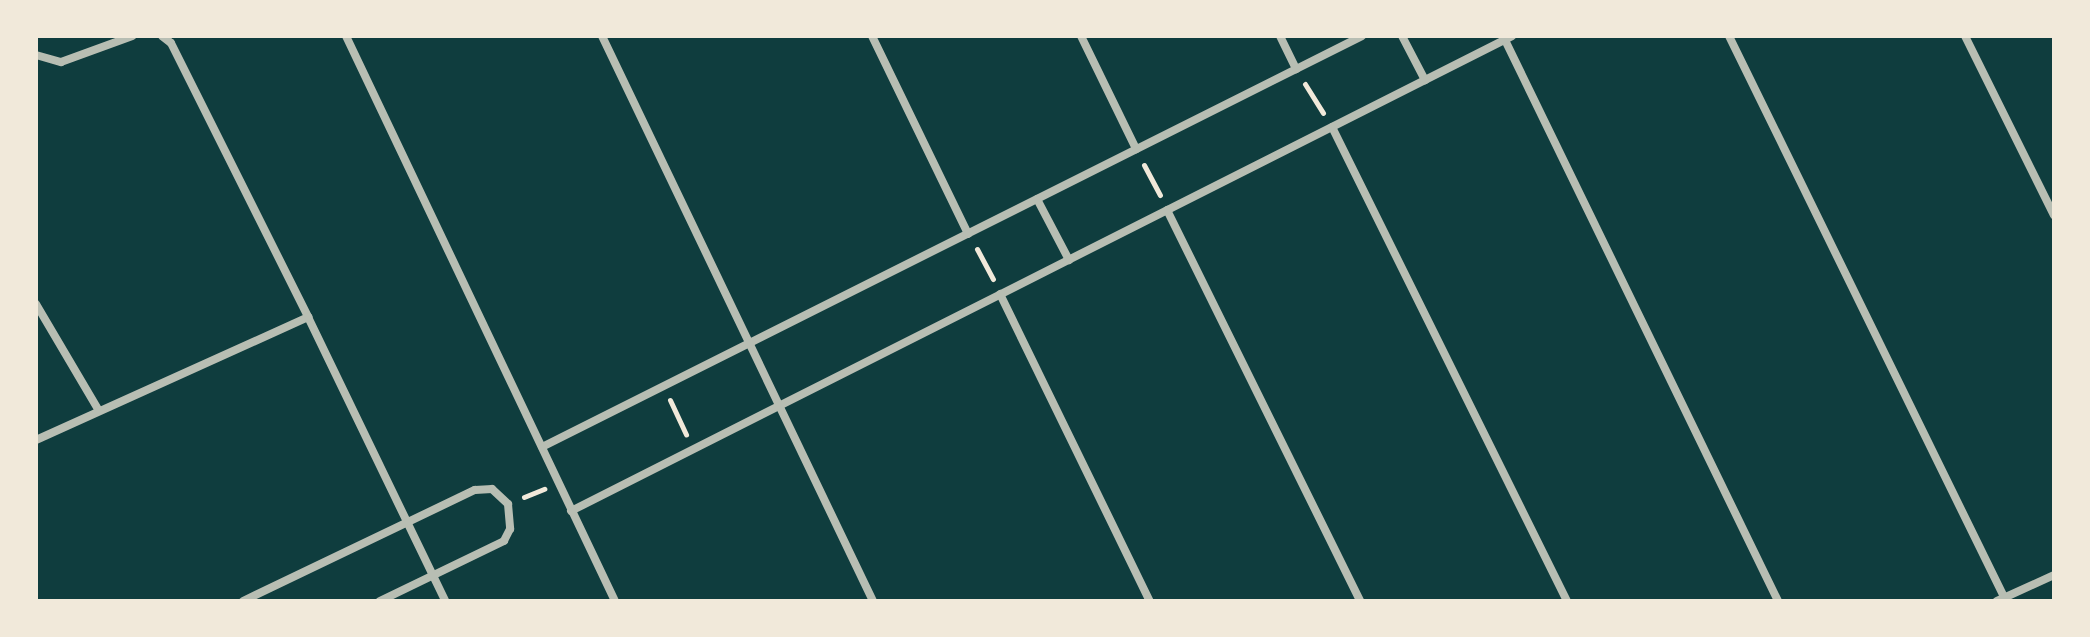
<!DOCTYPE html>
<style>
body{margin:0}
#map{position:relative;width:2090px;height:637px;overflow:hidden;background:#0f3d3e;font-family:Inter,sans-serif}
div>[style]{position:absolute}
.path>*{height:5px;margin:-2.5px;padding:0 2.5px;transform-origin:2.5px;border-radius:2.5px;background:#f1e9da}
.minor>*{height:8px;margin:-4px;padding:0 4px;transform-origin:4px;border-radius:4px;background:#b8beb3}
span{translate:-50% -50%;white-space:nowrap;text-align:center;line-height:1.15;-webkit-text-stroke:8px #f1e9da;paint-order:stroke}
.frame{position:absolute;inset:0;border:38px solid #f1e9da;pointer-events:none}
</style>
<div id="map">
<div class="path">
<div style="left:1305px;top:84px;width:34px;rotate:58deg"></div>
<div style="left:1144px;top:165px;width:34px;rotate:62deg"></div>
<div style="left:977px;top:249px;width:34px;rotate:62deg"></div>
<div style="left:670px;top:400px;width:38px;rotate:65deg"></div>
<div style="left:524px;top:497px;width:22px;rotate:-22deg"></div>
</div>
<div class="minor">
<div style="left:162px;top:36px;width:11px;rotate:38deg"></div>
<div style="left:171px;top:43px;width:306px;rotate:63.4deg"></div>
<div style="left:308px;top:317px;width:315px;rotate:64.2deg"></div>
<div style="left:346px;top:36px;width:626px;rotate:64.54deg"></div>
<div style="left:602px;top:36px;width:627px;rotate:64.38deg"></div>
<div style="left:872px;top:36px;width:220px;rotate:64.1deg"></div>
<div style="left:1081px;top:36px;width:126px;rotate:64deg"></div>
<div style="left:1280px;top:36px;width:37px;rotate:64deg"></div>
<div style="left:1402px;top:36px;width:50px;rotate:62.4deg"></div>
<div style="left:1729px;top:36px;width:629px;rotate:63.88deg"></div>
<div style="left:1965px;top:36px;width:200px;rotate:63.6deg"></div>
<div style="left:1505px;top:40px;width:624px;rotate:64.05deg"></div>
<div style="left:36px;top:55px;width:26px;rotate:16deg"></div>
<div style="left:61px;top:62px;width:76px;rotate:-20.1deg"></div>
<div style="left:1332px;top:127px;width:529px;rotate:63.63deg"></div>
<div style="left:1037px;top:199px;width:69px;rotate:62.3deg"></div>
<div style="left:1167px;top:210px;width:436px;rotate:63.7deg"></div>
<div style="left:1000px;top:294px;width:342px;rotate:64deg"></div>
<div style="left:36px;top:304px;width:124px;rotate:59.5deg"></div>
<div style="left:36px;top:440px;width:299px;rotate:-24.3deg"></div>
<div style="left:542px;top:447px;width:917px;rotate:-26.62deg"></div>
<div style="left:571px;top:511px;width:1054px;rotate:-26.78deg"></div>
<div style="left:243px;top:601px;width:257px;rotate:-25.6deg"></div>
<div style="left:475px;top:490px;width:17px;rotate:-3deg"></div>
<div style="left:492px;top:489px;width:22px;rotate:43deg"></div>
<div style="left:508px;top:504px;width:25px;rotate:85deg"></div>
<div style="left:510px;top:529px;width:13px;rotate:117deg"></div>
<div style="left:504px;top:541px;width:138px;rotate:154.2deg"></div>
<div style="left:1997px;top:601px;width:63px;rotate:-24.5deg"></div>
</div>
<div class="frame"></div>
</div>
